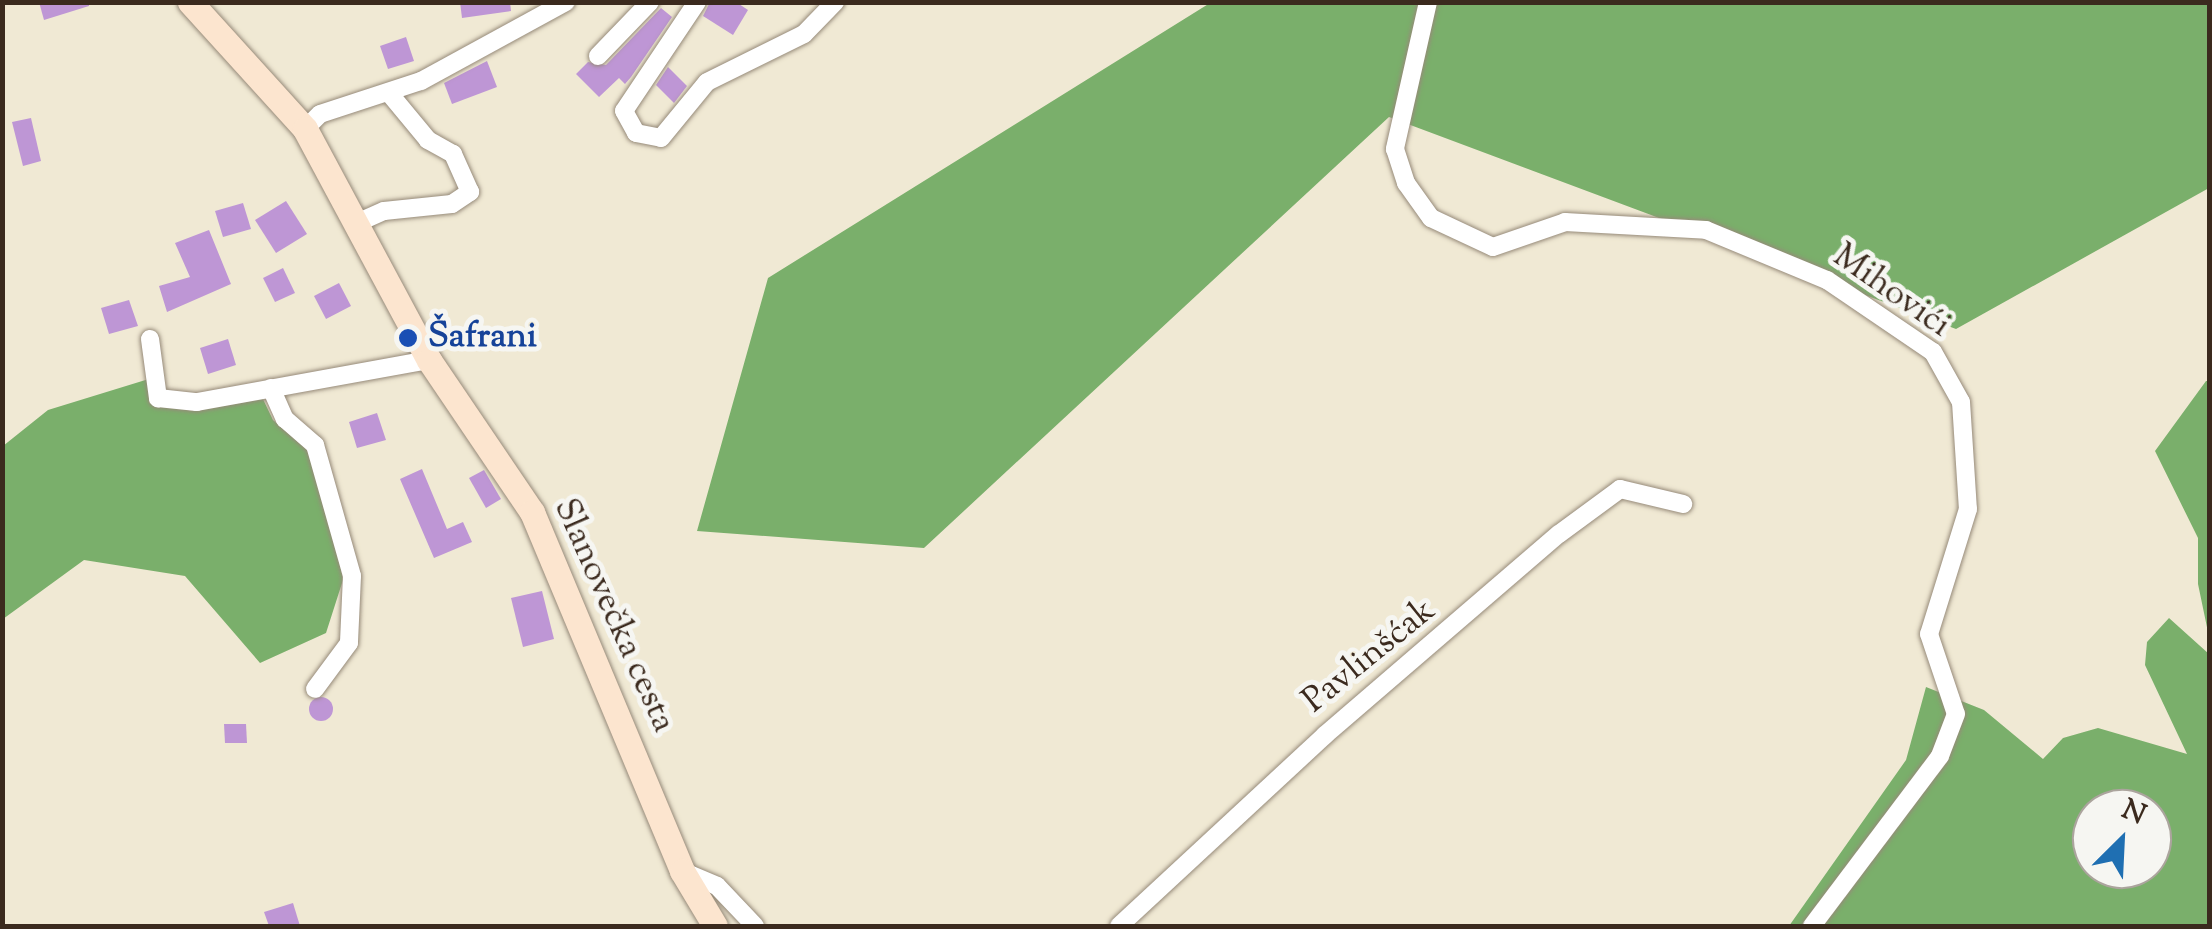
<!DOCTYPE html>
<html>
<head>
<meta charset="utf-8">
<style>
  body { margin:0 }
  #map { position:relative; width:2212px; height:929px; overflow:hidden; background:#f0e9d4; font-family:"Sorts Mill Goudy",serif }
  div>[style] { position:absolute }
  .forest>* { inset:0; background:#7aaf6b }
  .building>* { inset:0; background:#be96d5 }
  .round { border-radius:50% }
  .roads { filter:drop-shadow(0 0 2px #968a79) drop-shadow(0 0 2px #968a79) }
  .street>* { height:18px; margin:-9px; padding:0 9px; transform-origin:9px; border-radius:9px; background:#fff }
  .secondary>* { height:25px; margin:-12.5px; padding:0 12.5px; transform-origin:12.5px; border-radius:12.5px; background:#fce5cf }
  .dots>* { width:28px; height:28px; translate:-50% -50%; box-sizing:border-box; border:5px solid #f6f6f2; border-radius:50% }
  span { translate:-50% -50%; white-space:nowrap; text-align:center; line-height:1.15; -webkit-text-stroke:10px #f6f6f2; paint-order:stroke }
  .street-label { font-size:35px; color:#3b2a1e }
  .transit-label { font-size:35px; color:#164399; font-weight:700 }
  .left { translate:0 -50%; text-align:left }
  .frame { position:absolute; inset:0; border:5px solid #3b2a1e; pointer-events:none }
  .north { position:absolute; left:2072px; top:789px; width:100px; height:100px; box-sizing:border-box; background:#f6f6f2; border:2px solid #aba49d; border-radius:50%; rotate:24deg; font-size:28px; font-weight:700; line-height:40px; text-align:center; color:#3b2a1e }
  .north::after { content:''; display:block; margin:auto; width:35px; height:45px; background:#1f6fb2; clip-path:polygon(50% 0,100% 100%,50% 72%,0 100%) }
</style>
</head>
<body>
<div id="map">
  <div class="forest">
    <i style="clip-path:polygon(1210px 3px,2209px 3px,2209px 188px,1956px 329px,1389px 117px,924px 548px,697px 531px,768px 278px)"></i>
    <i style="clip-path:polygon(152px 378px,149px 403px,194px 411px,262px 397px,273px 420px,307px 450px,330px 511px,343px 580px,326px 633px,260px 663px,185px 576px,84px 560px,3px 619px,3px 446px,48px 410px)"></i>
    <i style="clip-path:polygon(2206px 381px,2210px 381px,2209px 637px,2198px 584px,2198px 538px,2155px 451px)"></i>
    <i style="clip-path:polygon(evenodd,2169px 618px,2209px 654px,2209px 926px,1789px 926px,1906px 760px,1926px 687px,1984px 710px,2043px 759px,2063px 738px,2098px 728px,2187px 754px,2145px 665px,2147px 642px,2169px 618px,2092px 809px,2152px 809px,2152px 869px,2092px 869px,2092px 809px)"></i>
  </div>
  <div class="building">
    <i style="clip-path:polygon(39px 2px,89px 2px,89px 6px,44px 20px)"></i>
    <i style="clip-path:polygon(460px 2px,510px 2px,511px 11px,462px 18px)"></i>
    <i style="clip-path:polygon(710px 2px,736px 2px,748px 10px,733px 35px,703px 16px)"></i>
    <i style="clip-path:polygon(661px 8px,672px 17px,631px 77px,625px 84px,619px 78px,599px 97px,576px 74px,588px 62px,606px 65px)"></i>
    <i style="clip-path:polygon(406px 37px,414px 61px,388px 69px,380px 46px)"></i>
    <i style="clip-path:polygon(487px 61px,497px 87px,452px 104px,444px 83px)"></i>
    <i style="clip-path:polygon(668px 67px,687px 86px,674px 103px,656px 85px)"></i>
    <i style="clip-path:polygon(31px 118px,41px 161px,23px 166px,12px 122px)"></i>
    <i style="clip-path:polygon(286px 201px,307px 234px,276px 253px,255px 220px)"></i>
    <i style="clip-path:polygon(243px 203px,251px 229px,223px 237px,215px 211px)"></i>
    <i style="clip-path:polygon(209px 230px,231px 284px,167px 312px,159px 286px,190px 277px,175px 243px)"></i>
    <i style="clip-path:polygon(283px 268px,295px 293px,275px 302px,263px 278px)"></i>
    <i style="clip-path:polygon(339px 283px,351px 306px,326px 319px,314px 296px)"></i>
    <i style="clip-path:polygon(129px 300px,138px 326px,109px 334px,101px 308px)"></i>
    <i style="clip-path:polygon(228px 339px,236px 365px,208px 374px,200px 348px)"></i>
    <i style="clip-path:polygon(377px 413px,386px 440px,357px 448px,349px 422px)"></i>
    <i style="clip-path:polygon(422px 469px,447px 529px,463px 522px,472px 542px,434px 558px,400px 479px)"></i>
    <i style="clip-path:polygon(484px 470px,501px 499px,486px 508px,469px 478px)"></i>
    <i style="clip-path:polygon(542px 591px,554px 639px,523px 647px,511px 598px)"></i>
    <i class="round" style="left:309px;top:697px;width:24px;height:24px"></i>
    <i style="clip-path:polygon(224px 724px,246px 724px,247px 743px,225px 743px)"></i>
    <i style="clip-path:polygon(293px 903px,300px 926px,269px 926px,264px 912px)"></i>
  </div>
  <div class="roads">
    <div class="street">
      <i style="left:697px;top:2px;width:131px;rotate:123.8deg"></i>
      <i style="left:624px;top:111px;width:25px;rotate:61deg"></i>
      <i style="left:636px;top:133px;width:25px;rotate:11deg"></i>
      <i style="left:661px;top:138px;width:72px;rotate:-50.6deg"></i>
      <i style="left:707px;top:82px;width:108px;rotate:-26.3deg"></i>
      <i style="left:804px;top:34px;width:45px;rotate:-45.9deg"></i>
      <i style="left:1428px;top:2px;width:151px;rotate:102.7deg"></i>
      <i style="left:1395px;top:149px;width:36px;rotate:72deg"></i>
      <i style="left:1406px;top:183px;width:43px;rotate:54.5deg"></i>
      <i style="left:1431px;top:218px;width:68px;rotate:25.1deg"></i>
      <i style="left:1493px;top:247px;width:76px;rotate:-19.1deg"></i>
      <i style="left:1565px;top:222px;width:141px;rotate:3.2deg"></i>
      <i style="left:1706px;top:230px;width:131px;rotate:22.5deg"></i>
      <i style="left:1827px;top:280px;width:128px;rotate:34.2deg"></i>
      <i style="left:1933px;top:352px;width:57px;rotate:60.8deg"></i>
      <i style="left:1961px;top:402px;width:107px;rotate:86.3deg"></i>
      <i style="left:1968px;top:509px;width:131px;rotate:107.3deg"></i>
      <i style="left:1929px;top:634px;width:84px;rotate:71.4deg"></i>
      <i style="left:1956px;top:714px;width:45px;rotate:110.9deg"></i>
      <i style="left:1940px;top:756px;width:213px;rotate:127deg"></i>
      <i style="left:598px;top:56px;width:75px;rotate:-46.1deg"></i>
      <i style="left:305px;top:129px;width:21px;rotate:-45deg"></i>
      <i style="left:320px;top:114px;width:106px;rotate:-18.1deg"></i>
      <i style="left:421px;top:81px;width:165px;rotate:-28.6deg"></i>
      <i style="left:359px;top:222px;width:27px;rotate:-24deg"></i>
      <i style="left:384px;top:211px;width:68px;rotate:-5.9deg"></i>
      <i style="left:452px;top:204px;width:22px;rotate:-34deg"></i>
      <i style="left:470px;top:192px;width:42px;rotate:-114.1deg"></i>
      <i style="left:453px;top:154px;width:29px;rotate:-151deg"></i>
      <i style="left:428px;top:140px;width:61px;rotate:-129.7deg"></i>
      <i style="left:150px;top:339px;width:60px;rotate:82.3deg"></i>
      <i style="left:158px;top:398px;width:39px;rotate:6deg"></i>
      <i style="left:197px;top:402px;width:236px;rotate:-10.3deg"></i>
      <i style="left:271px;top:388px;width:34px;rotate:66deg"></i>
      <i style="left:285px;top:419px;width:40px;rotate:41deg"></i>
      <i style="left:315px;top:445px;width:136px;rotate:74.2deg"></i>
      <i style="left:352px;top:576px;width:67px;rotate:92.6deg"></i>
      <i style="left:349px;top:643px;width:57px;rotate:126.5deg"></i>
      <i style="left:682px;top:871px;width:38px;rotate:23deg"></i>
      <i style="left:717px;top:886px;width:55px;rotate:46.5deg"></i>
      <i style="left:1119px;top:926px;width:281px;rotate:-42.8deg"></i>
      <i style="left:1325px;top:735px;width:308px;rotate:-40.7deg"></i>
      <i style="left:1559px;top:534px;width:76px;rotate:-36.4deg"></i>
      <i style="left:1620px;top:489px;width:65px;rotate:13.4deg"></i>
    </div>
    <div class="secondary">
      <i style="left:190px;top:2px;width:171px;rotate:47.8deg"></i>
      <i style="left:305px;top:129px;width:262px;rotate:61.8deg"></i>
      <i style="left:429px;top:360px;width:184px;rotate:55.9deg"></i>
      <i style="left:532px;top:512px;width:389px;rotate:67.3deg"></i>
      <i style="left:682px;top:871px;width:64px;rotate:59deg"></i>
    </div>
  </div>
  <div class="dots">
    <i style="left:408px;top:338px;background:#1a4fb4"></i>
  </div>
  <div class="street-label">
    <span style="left:1891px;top:292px;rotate:35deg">Mihovići</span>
    <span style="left:613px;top:616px;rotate:66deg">Slanovečka cesta</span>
    <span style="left:1370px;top:657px;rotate:-39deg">Pavlinšćak</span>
  </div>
  <div class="transit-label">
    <span class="left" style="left:428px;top:338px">Šafrani</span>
  </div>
  <div class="frame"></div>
  <div class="north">N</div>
</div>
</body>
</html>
